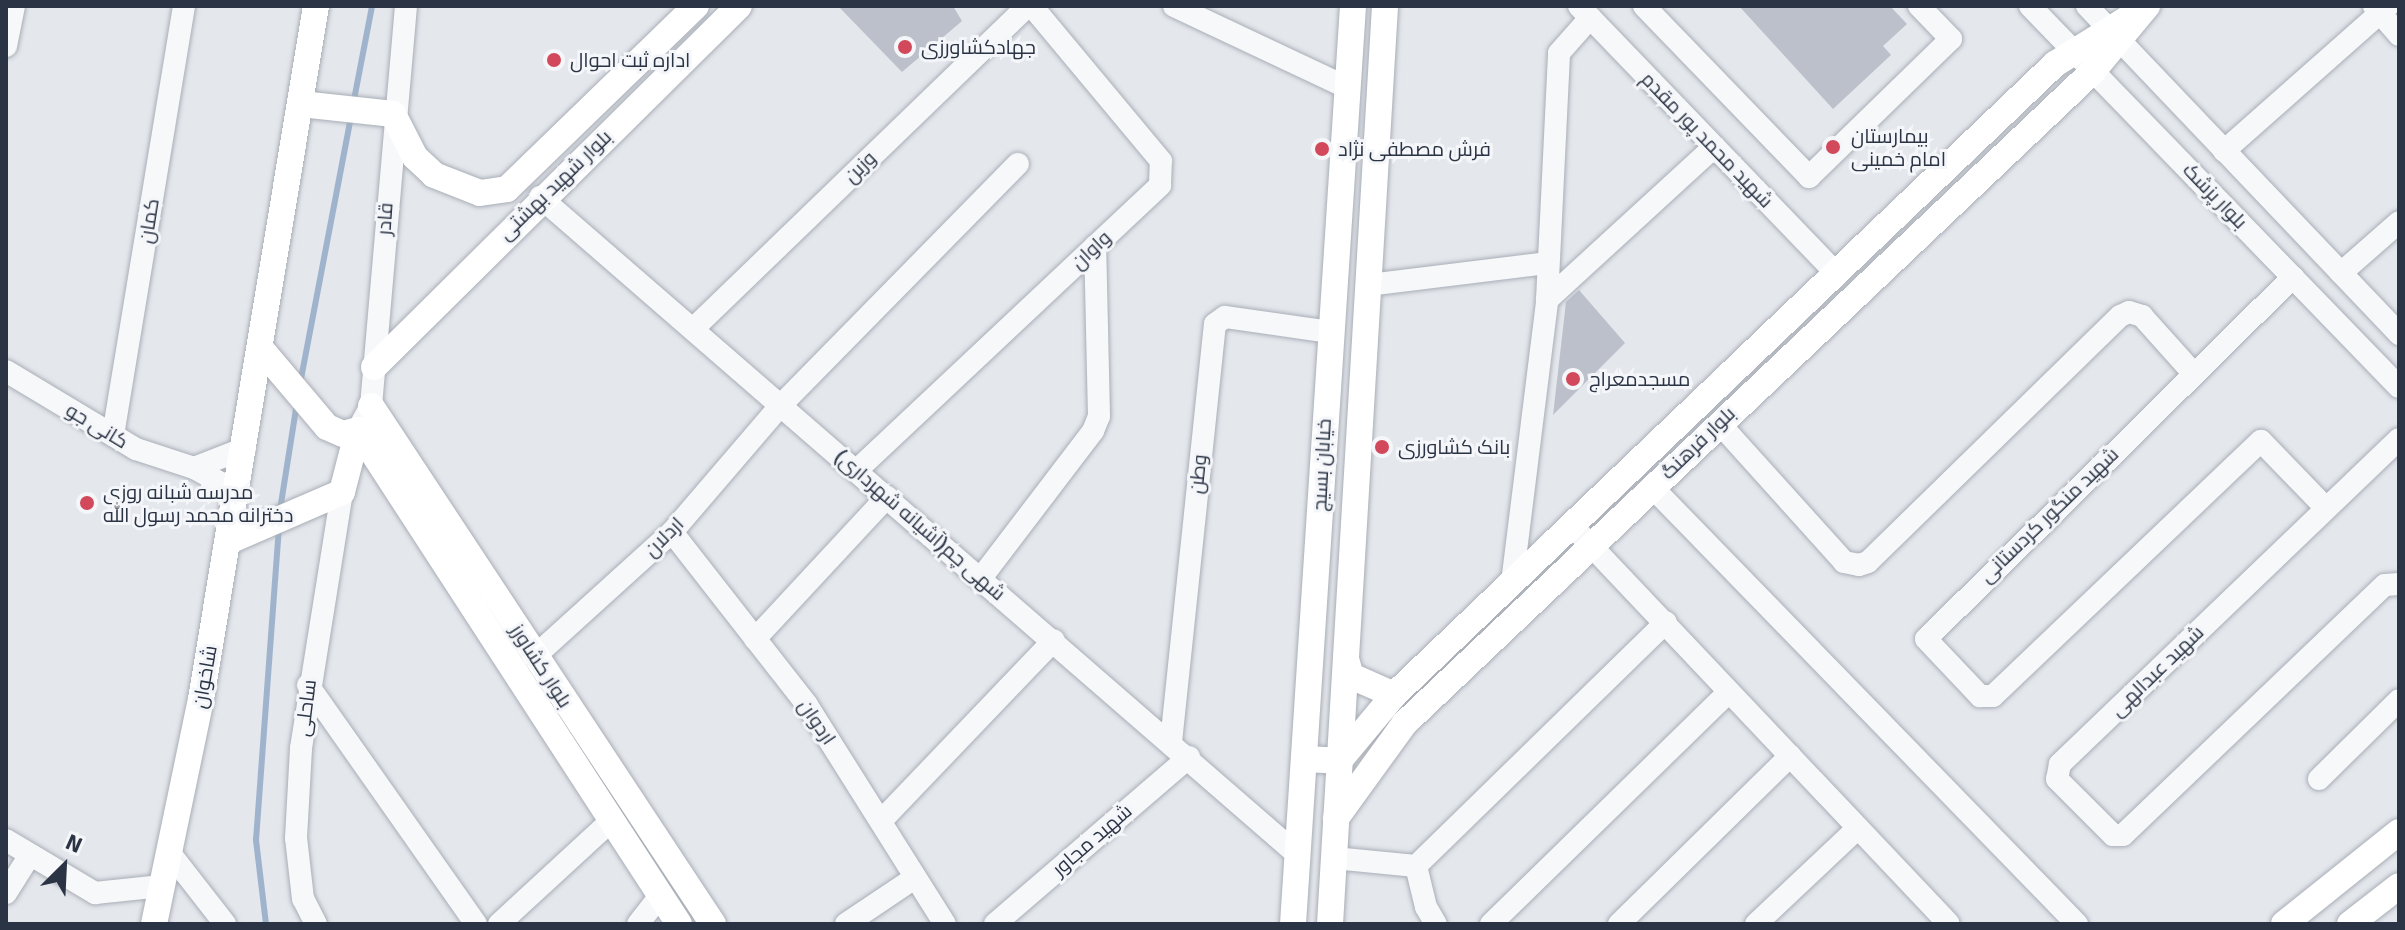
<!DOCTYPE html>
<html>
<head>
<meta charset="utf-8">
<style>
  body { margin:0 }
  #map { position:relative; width:2405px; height:930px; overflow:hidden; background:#e4e7ec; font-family:Signika,Cairo,sans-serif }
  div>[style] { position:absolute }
  .stream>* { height:6px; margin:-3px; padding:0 3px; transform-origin:3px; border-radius:3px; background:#9fb4cc }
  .building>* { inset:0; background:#bbc0ca }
  .roads { filter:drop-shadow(0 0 2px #a9aeb7) drop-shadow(0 0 2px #a9aeb7) }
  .minor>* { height:22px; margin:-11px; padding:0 11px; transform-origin:11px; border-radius:11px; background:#f7f8fa }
  .major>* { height:26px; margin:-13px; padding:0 13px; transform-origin:13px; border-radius:13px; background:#fff }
  .dots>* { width:22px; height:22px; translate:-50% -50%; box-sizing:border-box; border:4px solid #f4f6f9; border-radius:50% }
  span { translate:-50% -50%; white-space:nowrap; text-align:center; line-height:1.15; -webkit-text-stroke:6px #f4f6f9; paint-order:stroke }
  .poi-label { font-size:20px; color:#2b3445 }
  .left { translate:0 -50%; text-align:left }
  .street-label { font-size:20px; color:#2b3445 }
  .frame { position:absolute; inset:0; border:8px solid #2b3445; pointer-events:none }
  .north { position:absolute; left:24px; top:826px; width:80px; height:80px; -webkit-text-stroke:6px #f4f6f9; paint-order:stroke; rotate:24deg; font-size:22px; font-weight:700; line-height:32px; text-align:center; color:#2b3445 }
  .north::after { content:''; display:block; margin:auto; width:28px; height:36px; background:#2b3445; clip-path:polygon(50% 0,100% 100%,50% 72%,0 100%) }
</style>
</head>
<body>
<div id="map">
  <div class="stream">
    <i style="left:353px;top:105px;width:101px;rotate:-79.1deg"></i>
    <i style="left:300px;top:384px;width:273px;rotate:-79.2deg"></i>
    <i style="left:280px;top:510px;width:108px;rotate:-81deg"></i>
    <i style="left:266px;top:924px;width:85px;rotate:-96.8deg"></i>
    <i style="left:256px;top:840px;width:312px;rotate:-85.8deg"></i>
  </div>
  <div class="building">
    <i style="clip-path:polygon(838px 6px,953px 6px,962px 21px,902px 72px)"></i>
    <i style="clip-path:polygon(1739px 6px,1890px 6px,1907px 24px,1883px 46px,1891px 55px,1833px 109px)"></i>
    <i style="clip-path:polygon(1579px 290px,1625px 343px,1553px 415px,1566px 302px)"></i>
  </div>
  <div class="roads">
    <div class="minor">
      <i style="left:1174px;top:6px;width:192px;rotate:25.2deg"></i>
      <i style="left:1579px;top:6px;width:371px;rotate:46.1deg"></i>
      <i style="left:1644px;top:6px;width:238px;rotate:46deg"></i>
      <i style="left:1809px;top:177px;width:198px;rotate:-44.2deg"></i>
      <i style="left:1951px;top:39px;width:46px;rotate:-134.1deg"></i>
      <i style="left:2030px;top:6px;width:530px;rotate:45.92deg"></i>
      <i style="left:2087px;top:6px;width:453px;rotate:46.4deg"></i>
      <i style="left:2374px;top:6px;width:38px;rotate:49deg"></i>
      <i style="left:6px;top:46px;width:41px;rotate:-78.7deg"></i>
      <i style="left:2224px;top:151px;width:219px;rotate:-41.5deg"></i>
      <i style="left:540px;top:197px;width:1004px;rotate:40.96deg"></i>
      <i style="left:2341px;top:273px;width:77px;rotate:-41.3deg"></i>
      <i style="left:2293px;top:277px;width:515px;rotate:135.39deg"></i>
      <i style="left:1926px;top:639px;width:79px;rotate:46.5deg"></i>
      <i style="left:1980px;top:696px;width:13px"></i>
      <i style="left:1993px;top:696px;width:370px;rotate:-43.6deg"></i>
      <i style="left:2261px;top:441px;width:93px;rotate:45.9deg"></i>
      <i style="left:1368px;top:285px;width:181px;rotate:-7deg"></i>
      <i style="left:1547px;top:300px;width:226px;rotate:-42.5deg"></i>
      <i style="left:693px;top:329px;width:465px;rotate:-44deg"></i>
      <i style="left:6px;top:371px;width:152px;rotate:31deg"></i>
      <i style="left:136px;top:449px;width:61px;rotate:18.1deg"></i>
      <i style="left:194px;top:468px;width:49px;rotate:29.2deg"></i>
      <i style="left:362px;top:422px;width:18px;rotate:-61deg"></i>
      <i style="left:371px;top:406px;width:402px;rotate:-85deg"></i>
      <i style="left:1719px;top:423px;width:187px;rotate:48deg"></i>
      <i style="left:1844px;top:562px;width:15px;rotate:11deg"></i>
      <i style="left:1859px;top:565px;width:9px;rotate:-18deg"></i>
      <i style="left:1868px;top:562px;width:352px;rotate:-44.3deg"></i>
      <i style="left:2120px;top:316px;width:10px;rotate:-24deg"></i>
      <i style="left:2129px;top:312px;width:14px;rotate:17deg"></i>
      <i style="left:2142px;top:316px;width:78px;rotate:48.1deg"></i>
      <i style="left:113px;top:435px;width:435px;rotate:-80.6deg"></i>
      <i style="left:2399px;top:439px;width:470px;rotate:136.2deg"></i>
      <i style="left:2060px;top:764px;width:15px;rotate:101deg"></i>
      <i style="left:2057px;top:779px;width:79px;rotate:45deg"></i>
      <i style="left:2113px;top:835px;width:10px"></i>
      <i style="left:2123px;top:835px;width:362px;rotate:-43.7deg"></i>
      <i style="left:2385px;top:585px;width:14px;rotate:-4deg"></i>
      <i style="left:194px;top:468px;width:55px;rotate:-21.4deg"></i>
      <i style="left:857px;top:470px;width:416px;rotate:-43.2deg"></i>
      <i style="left:1160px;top:185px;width:24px;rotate:-88deg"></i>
      <i style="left:1161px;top:161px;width:202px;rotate:-129.8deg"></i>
      <i style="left:1652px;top:487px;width:610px;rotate:45.8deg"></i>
      <i style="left:672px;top:532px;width:219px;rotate:52deg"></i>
      <i style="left:807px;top:705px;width:259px;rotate:57.8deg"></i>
      <i style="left:1581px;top:535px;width:535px;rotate:46.59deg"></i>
      <i style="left:981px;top:578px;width:185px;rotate:-52.7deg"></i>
      <i style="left:1093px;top:431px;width:16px;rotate:-68deg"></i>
      <i style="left:1099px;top:416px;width:170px;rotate:-91.3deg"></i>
      <i style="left:1512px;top:583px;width:285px;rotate:-82.9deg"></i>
      <i style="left:1547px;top:300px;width:247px;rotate:-87.2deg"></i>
      <i style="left:1559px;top:53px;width:47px;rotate:-48.5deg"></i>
      <i style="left:755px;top:639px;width:194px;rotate:-47.1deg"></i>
      <i style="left:534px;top:657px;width:186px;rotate:-42.2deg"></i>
      <i style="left:672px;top:532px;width:167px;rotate:-49.4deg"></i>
      <i style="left:781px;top:405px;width:338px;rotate:-45.5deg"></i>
      <i style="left:308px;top:685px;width:292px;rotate:54.9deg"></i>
      <i style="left:1171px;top:742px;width:420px;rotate:-84deg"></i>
      <i style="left:1215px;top:324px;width:12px;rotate:-35deg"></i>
      <i style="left:1225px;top:317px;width:106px;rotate:8.1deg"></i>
      <i style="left:2319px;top:779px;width:112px;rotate:-44.6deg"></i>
      <i style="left:881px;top:821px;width:250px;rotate:-46.3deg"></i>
      <i style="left:6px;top:840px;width:104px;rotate:30.8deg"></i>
      <i style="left:95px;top:893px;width:67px;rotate:-6deg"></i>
      <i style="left:169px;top:852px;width:91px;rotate:52.1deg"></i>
      <i style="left:1334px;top:858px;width:82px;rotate:5.6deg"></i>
      <i style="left:1416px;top:866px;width:42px;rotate:76.3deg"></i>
      <i style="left:1426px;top:907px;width:20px;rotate:60deg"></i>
      <i style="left:1416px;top:866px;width:349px;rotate:-44.3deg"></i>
      <i style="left:6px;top:893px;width:45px;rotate:-57.7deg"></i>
      <i style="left:316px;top:924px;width:28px;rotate:-117deg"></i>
      <i style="left:303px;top:899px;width:61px;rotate:-96.5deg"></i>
      <i style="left:296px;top:838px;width:90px;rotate:-86.8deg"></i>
      <i style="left:301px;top:748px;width:259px;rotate:-80.9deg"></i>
      <i style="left:499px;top:924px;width:152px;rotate:-42.6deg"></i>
      <i style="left:638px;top:924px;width:36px;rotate:-52deg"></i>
      <i style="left:846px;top:924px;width:81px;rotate:-33.9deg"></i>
      <i style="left:995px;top:924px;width:256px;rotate:-40.7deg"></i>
      <i style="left:1491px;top:924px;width:332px;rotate:-44.3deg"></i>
      <i style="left:1619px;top:924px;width:240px;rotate:-44.5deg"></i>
      <i style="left:1756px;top:924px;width:140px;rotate:-43.3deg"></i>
    </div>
    <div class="major">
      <i style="left:301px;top:104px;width:93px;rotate:6.2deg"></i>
      <i style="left:393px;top:114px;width:48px;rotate:62.9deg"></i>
      <i style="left:415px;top:157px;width:26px;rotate:43deg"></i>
      <i style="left:434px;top:175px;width:49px;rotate:21.4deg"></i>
      <i style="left:480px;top:193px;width:27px;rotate:-8deg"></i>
      <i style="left:507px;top:189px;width:263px;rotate:-44.1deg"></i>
      <i style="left:261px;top:349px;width:102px;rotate:49.8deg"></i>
      <i style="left:327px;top:427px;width:17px;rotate:24deg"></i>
      <i style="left:343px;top:434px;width:16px;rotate:-15deg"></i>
      <i style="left:374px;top:367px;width:513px;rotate:-44.68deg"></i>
      <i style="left:371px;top:406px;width:621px;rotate:56.57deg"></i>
      <i style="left:358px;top:430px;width:589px;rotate:56.98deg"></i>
      <i style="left:229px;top:541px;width:123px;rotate:-23.4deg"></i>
      <i style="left:342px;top:492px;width:64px;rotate:-75.5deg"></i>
      <i style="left:1346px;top:659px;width:18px;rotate:74deg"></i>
      <i style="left:1351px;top:676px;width:47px;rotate:23.8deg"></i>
      <i style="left:1305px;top:759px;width:34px;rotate:3deg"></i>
      <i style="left:1339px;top:761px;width:86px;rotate:-50.2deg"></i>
      <i style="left:1394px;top:695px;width:914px;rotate:-43.67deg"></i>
      <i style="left:2055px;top:64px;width:85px;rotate:-32deg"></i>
      <i style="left:1336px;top:818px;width:116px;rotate:-54.1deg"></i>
      <i style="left:1404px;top:724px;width:949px;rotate:-43.46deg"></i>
      <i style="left:2093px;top:71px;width:85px;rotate:-50.3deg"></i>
      <i style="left:154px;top:924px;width:230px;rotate:-78.2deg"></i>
      <i style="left:201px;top:699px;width:702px;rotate:-80.58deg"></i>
      <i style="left:1293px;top:924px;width:920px;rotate:-86.26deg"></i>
      <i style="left:1330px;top:924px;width:920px;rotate:-86.57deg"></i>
      <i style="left:2284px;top:924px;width:147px;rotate:-38.7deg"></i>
      <i style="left:2350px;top:924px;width:62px;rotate:-37.8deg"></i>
    </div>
  </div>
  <div class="dots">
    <i style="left:905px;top:47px;background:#d1495b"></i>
    <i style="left:554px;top:60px;background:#d1495b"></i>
    <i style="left:1833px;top:147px;background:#d1495b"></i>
    <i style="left:1322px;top:149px;background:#d1495b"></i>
    <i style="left:1573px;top:379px;background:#d1495b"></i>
    <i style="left:1382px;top:447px;background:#d1495b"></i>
    <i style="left:87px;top:503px;background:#d1495b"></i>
  </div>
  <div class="poi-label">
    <span class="left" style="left:921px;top:47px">جهادکشاورزی</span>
    <span class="left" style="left:570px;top:60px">اداره ثبت احوال</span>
    <span class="left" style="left:1851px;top:148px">بیمارستان<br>امام خمینی</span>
    <span class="left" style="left:1338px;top:149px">فرش مصطفی نژاد</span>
    <span class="left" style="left:1589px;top:379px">مسجدمعراج</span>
    <span class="left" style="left:1398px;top:447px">بانک کشاورزی</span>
    <span class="left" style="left:103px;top:504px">مدرسه شبانه روزی<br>دخترانه محمد رسول الله</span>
  </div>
  <div class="street-label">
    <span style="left:1707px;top:140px;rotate:46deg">شهید محمد پور مقدم</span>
    <span style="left:860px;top:167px;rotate:-44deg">وزین</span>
    <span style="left:555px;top:185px;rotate:-44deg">بلوار شهید بهشتی</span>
    <span style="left:2215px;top:196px;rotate:46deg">بلوار پزشک</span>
    <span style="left:385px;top:219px;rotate:-86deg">قادر</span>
    <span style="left:149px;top:221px;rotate:-81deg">کمان</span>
    <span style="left:1091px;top:250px;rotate:-43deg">واوان</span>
    <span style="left:97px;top:426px;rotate:31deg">کانی جو</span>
    <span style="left:1698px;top:443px;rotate:-44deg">بلوار فرهنگ</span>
    <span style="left:1322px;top:465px;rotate:-87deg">خیابان بسیج</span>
    <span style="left:1198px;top:474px;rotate:-84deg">وطن</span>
    <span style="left:2049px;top:515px;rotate:-44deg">شهید منگور کردستانی</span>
    <span style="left:920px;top:525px;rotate:41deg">شهی چم(آشیانه شهرداری)</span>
    <span style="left:664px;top:537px;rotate:-45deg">اردلان</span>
    <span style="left:541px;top:666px;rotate:57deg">بلوار کشاورز</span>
    <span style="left:2157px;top:671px;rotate:-44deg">شهید عبدالهی</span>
    <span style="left:205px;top:677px;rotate:-80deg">شاخوان</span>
    <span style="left:306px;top:708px;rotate:-83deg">ساحلی</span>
    <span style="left:817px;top:722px;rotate:56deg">اردوان</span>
    <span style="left:1092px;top:840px;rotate:-41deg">شهید مجاور</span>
  </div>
  <div class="frame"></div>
  <div class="north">N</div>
</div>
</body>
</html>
